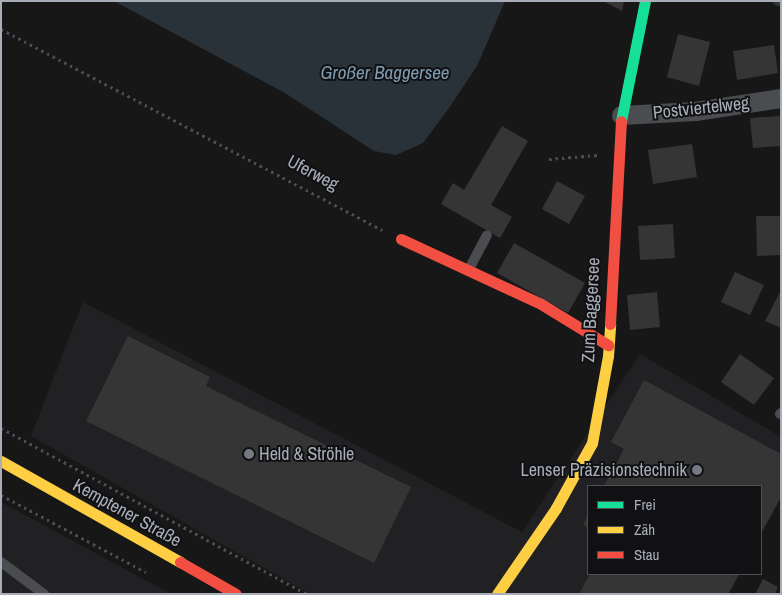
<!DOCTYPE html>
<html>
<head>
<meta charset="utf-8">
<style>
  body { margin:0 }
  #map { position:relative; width:782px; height:595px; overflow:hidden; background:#171717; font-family:"Archivo Narrow",sans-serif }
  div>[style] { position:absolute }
  .built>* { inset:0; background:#212123 }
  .water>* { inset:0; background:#2a3239 }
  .building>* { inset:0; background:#353536 }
  .path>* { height:3px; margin-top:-1.5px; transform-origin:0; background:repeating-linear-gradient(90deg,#4d4e52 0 2.5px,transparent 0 6.5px) }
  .lane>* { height:10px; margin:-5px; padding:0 5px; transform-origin:5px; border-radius:5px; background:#4b4c50 }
  .street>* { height:19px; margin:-9.5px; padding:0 9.5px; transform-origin:9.5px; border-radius:9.5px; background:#4b4c50 }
  .fast>* { height:11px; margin:-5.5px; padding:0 5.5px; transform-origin:5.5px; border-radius:5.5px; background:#16e098 }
  .slow>* { height:11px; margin:-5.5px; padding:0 5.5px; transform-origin:5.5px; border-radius:5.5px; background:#ffcf43 }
  .jam>* { height:11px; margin:-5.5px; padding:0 5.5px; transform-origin:5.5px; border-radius:5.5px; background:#f24e42 }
  .dots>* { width:14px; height:14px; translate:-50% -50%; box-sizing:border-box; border:2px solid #111113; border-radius:50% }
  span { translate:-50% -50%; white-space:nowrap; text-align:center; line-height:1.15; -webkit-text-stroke:4px #111113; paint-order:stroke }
  .street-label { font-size:18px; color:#a8adb8 }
  .poi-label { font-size:18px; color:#a8adb8 }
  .left { translate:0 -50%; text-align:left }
  .right { translate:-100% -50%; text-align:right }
  .water-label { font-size:19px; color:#7f9bb3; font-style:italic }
  .frame { position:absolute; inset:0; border:2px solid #a8adb8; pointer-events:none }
  .legend { position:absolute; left:587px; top:485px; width:175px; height:90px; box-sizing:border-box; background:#111113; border:1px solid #4d4f55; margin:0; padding:6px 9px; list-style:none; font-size:15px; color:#a8adb8 }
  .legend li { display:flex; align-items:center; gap:10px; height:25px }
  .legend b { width:25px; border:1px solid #4d4f55 }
</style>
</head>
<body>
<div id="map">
  <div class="built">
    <i style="clip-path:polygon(83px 302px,522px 532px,640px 354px,781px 437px,781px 498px,761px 535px,761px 486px,588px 486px,588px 574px,740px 574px,729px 594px,310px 594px,31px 436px)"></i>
    <i style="clip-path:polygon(1px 502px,171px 594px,1px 594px)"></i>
  </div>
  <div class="water">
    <i style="clip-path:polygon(114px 1px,505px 1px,477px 66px,449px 108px,423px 143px,396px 155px,374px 151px,285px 93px)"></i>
  </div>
  <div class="building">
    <i style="clip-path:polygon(603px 1px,624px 1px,622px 11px)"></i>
    <i style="clip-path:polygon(774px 1px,781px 1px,781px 7px,773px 4px)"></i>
    <i style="clip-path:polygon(678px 34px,710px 42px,699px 86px,667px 77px)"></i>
    <i style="clip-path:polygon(774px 45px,778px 73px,737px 80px,733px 51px)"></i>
    <i style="clip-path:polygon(780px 116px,781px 146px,753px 148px,750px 118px)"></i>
    <i style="clip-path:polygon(502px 126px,528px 141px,491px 205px,512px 217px,500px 238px,441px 204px,453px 183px,464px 190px)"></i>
    <i style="clip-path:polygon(692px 144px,697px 177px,653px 184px,648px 150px)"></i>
    <i style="clip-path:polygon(557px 181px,585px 196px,569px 224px,542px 209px)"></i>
    <i style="clip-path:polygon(756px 216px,781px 216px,781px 255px,757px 256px)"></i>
    <i style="clip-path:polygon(673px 224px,675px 258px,640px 260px,638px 226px)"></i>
    <i style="clip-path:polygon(514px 243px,585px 283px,568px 313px,497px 273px)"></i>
    <i style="clip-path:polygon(735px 272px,764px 285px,750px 315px,721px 302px)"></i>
    <i style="clip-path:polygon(781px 290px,781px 328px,765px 321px)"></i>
    <i style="clip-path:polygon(657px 292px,660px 327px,630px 330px,627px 295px)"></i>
    <i style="clip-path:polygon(128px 336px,210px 377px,206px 386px,411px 487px,374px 563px,86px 421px)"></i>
    <i style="clip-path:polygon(740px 354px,774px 378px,754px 405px,721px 382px)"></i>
    <i style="clip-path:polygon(644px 380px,781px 454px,781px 497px,761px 533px,761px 486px,604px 486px,624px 449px,611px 442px)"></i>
    <i style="clip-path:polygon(588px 515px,588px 528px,583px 525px)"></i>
    <i style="clip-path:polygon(590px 574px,739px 574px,728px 594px,579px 594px)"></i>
    <i style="clip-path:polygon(763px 579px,778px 587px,775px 594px,755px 594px)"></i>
  </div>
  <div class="path">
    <i style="left:1px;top:29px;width:431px;rotate:27.8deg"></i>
    <i style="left:549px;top:159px;width:49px;rotate:-4.7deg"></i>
    <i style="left:1px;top:428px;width:348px;rotate:28.5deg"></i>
    <i style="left:1px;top:495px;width:164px;rotate:28deg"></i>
  </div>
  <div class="lane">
    <i style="left:469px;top:269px;width:38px;rotate:-62deg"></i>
    <i style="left:780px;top:414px;width:1px;rotate:-45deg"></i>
    <i style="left:1px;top:562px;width:54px;rotate:36.7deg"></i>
  </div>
  <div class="street">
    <i style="left:621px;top:115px;width:74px;rotate:-3.1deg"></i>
    <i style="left:695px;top:111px;width:87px;rotate:-8.6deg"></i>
  </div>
  <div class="fast">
    <i style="left:621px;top:121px;width:122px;rotate:-78.7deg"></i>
  </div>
  <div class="slow">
    <i style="left:1px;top:461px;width:206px;rotate:29.4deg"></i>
    <i style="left:497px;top:594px;width:104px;rotate:-55.5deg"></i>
    <i style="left:556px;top:508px;width:74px;rotate:-61deg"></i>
    <i style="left:592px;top:443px;width:88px;rotate:-79.6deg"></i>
    <i style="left:608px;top:356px;width:32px;rotate:-86deg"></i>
  </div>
  <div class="jam">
    <i style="left:401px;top:239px;width:154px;rotate:24.9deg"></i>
    <i style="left:541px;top:304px;width:79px;rotate:31.5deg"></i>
    <i style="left:610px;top:324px;width:203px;rotate:-86.9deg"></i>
    <i style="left:180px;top:562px;width:64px;rotate:29.7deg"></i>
  </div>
  <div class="dots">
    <i style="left:249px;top:454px;background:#757880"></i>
    <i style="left:697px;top:470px;background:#757880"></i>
  </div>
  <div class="street-label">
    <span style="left:701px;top:108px;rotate:-6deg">Postviertelweg</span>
    <span style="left:313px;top:173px;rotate:28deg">Uferweg</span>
    <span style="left:591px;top:310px;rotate:-87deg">Zum Baggersee</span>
    <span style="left:127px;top:513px;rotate:29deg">Kemptener Straße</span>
  </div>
  <div class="poi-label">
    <span class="left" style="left:259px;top:454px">Held &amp; Ströhle</span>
    <span class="right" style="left:687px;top:470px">Lenser Präzisionstechnik</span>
  </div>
  <div class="water-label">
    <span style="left:385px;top:73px">Großer Baggersee</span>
  </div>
  <div class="frame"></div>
  <ul class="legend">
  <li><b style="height:6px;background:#16e098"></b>Frei</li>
  <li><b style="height:6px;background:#ffcf43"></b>Zäh</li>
  <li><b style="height:6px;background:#f24e42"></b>Stau</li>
  </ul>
</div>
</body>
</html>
